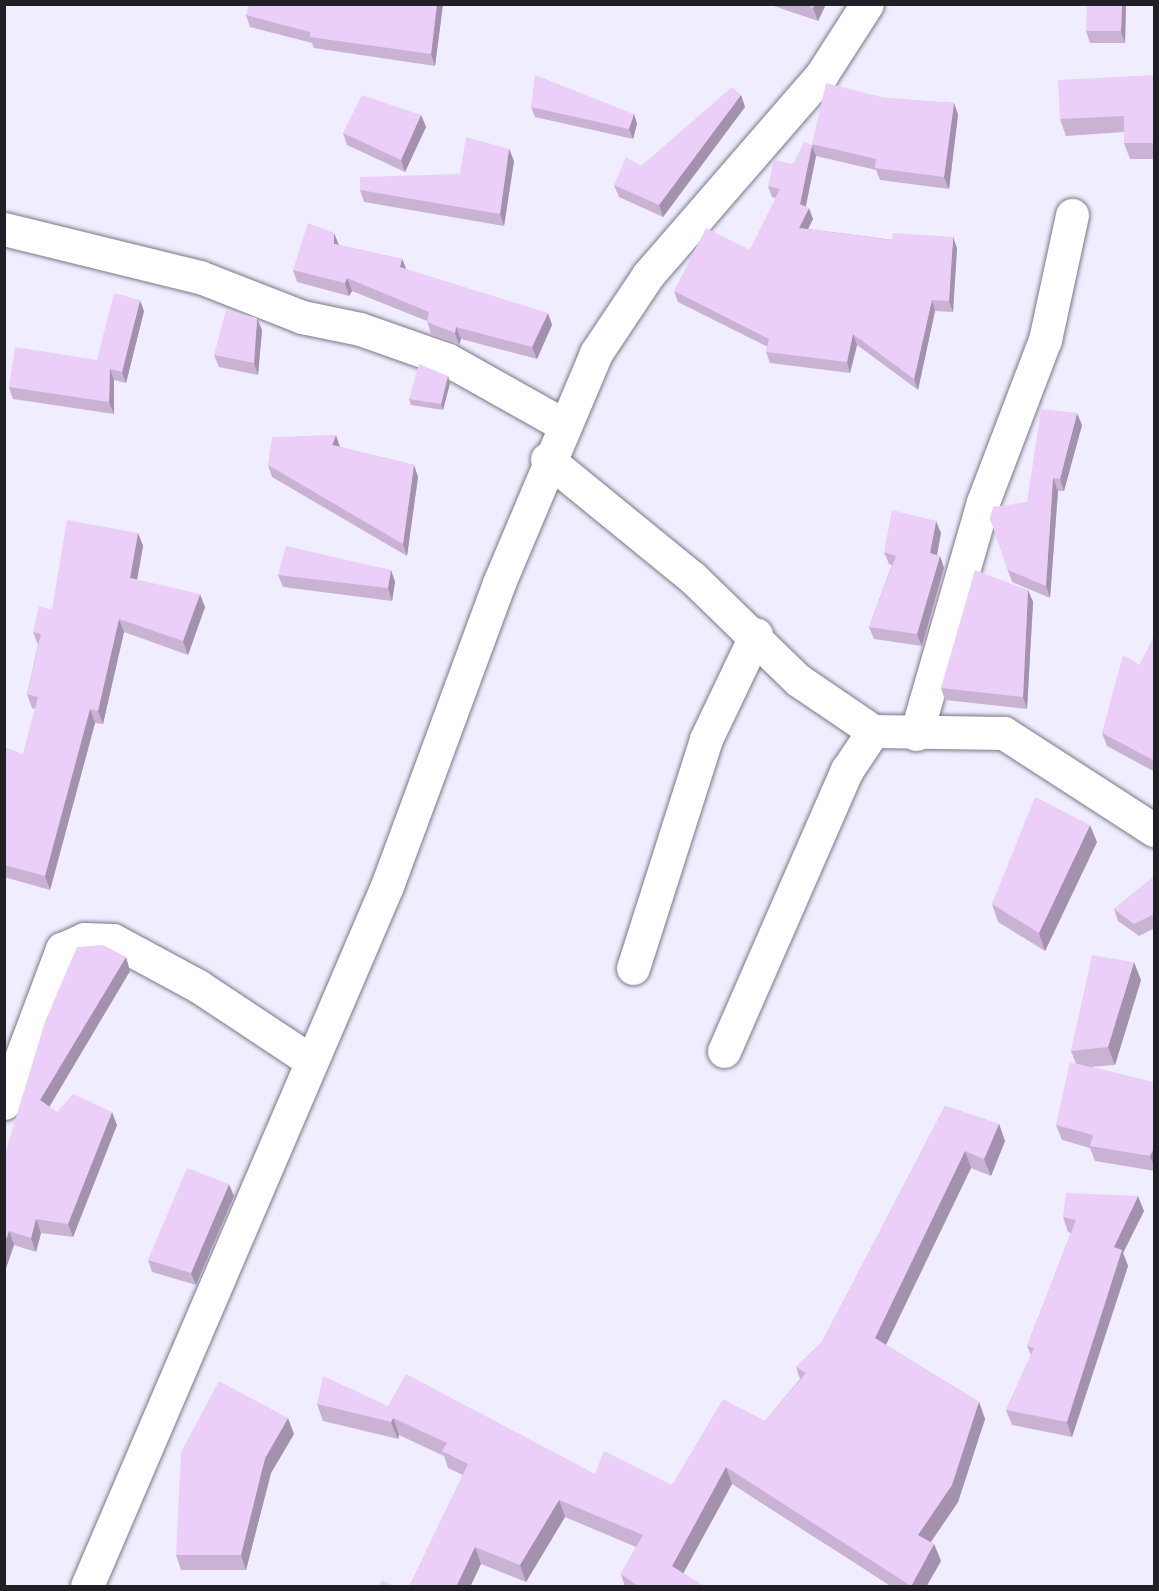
<!DOCTYPE html>
<html>
<head>
<meta charset="utf-8">
<style>
  body { margin:0 }
  #map { position:relative; width:1159px; height:1591px; overflow:hidden; background:#f0eefe; font-family:"Noto Sans",sans-serif }
  div>[style] { position:absolute }
  .roads { filter:drop-shadow(0 0 2px #7a7789) drop-shadow(0 0 2px #7a7789) }
  .minor>* { height:33px; margin:-16.5px; padding:0 16.5px; transform-origin:16.5px; border-radius:16.5px; background:#fff }
  .wall>* { inset:0; background:#cab2d5 }
  .shaded-wall>* { inset:0; background:#a491ae }
  .building>* { inset:0; background:#ebcff8 }
  span { translate:-50% -50%; white-space:nowrap; text-align:center; line-height:1.15; -webkit-text-stroke:4.5px #fff; paint-order:stroke }
  .frame { position:absolute; inset:0; border:6px solid #201f26; pointer-events:none }
</style>
</head>
<body>
<div id="map">
  <div class="roads">
    <div class="minor">
      <i style="left:4px;top:229px;width:202px;rotate:13.8deg"></i>
      <i style="left:200px;top:277px;width:110px;rotate:21.4deg"></i>
      <i style="left:302px;top:317px;width:59px;rotate:11.7deg"></i>
      <i style="left:360px;top:329px;width:93px;rotate:19.4deg"></i>
      <i style="left:448px;top:360px;width:131px;rotate:29.3deg"></i>
      <i style="left:547px;top:459px;width:188px;rotate:39.2deg"></i>
      <i style="left:693px;top:578px;width:146px;rotate:44.2deg"></i>
      <i style="left:798px;top:680px;width:91px;rotate:34.2deg"></i>
      <i style="left:873px;top:731px;width:131px;rotate:0.9deg"></i>
      <i style="left:1004px;top:733px;width:179px;rotate:32.9deg"></i>
      <i style="left:916px;top:734px;width:241px;rotate:-73.9deg"></i>
      <i style="left:983px;top:502px;width:173px;rotate:-69.1deg"></i>
      <i style="left:1045px;top:340px;width:128px;rotate:-77.8deg"></i>
      <i style="left:633px;top:968px;width:240px;rotate:-72.3deg"></i>
      <i style="left:706px;top:739px;width:116px;rotate:-64.5deg"></i>
      <i style="left:724px;top:1051px;width:307px;rotate:-66.4deg"></i>
      <i style="left:847px;top:770px;width:47px;rotate:-56.3deg"></i>
      <i style="left:4px;top:1103px;width:165px;rotate:-69.4deg"></i>
      <i style="left:62px;top:949px;width:24px;rotate:-24deg"></i>
      <i style="left:84px;top:939px;width:29px;rotate:2deg"></i>
      <i style="left:113px;top:940px;width:97px;rotate:28.4deg"></i>
      <i style="left:198px;top:986px;width:134px;rotate:33.5deg"></i>
      <i style="left:87px;top:1586px;width:762px;rotate:-66.8deg"></i>
      <i style="left:387px;top:886px;width:323px;rotate:-69.7deg"></i>
      <i style="left:499px;top:583px;width:250px;rotate:-67.1deg"></i>
      <i style="left:596px;top:353px;width:94px;rotate:-56.3deg"></i>
      <i style="left:648px;top:275px;width:266px;rotate:-49.1deg"></i>
      <i style="left:822px;top:74px;width:83px;rotate:-57.3deg"></i>
    </div>
  </div>
  <div class="wall">
    <i style="clip-path:polygon(443px 4px,435px 66px,314px 48px,312px 43px,250px 27px,246px 15px)"></i>
    <i style="clip-path:polygon(768px 4px,826px 4px,818px 21px)"></i>
    <i style="clip-path:polygon(1126px 4px,1125px 43px,1090px 43px,1086px 31px)"></i>
    <i style="clip-path:polygon(1155px 75px,1155px 159px,1130px 159px,1124px 143px,1124px 132px,1066px 136px,1060px 119px)"></i>
    <i style="clip-path:polygon(741px 95px,745px 107px,663px 217px,619px 197px,614px 185px)"></i>
    <i style="clip-path:polygon(885px 98px,954px 103px,958px 115px,949px 189px,880px 180px,876px 170px,816px 156px,806px 207px,813px 219px,808px 229px,957px 248px,953px 312px,935px 311px,918px 390px,857px 345px,850px 373px,770px 363px,766px 352px,768px 347px,678px 302px,674px 291px,750px 250px,776px 198px,772px 197px,768px 186px,793px 164px,812px 145px)"></i>
    <i style="clip-path:polygon(531px 107px,634px 114px,637px 124px,633px 139px,535px 117px)"></i>
    <i style="clip-path:polygon(421px 115px,426px 127px,405px 172px,347px 145px,343px 133px)"></i>
    <i style="clip-path:polygon(509px 149px,514px 161px,504px 226px,364px 202px,360px 190px,460px 174px)"></i>
    <i style="clip-path:polygon(339px 245px,402px 259px,406px 269px,552px 325px,537px 359px,461px 339px,459px 345px,431px 334px,427px 321px,352px 291px,349px 296px,297px 282px,293px 270px)"></i>
    <i style="clip-path:polygon(144px 311px,126px 383px,114px 380px,114px 414px,13px 399px,9px 387px,97px 360px)"></i>
    <i style="clip-path:polygon(262px 330px,258px 375px,219px 367px,214px 355px)"></i>
    <i style="clip-path:polygon(448px 376px,450px 383px,443px 410px,411px 405px,409px 399px)"></i>
    <i style="clip-path:polygon(1082px 425px,1064px 491px,1058px 491px,1050px 598px,1012px 582px,990px 518px,1027px 502px)"></i>
    <i style="clip-path:polygon(340px 447px,414px 465px,418px 477px,407px 556px,272px 477px,268px 465px)"></i>
    <i style="clip-path:polygon(138px 533px,143px 546px,137px 580px,205px 607px,188px 655px,124px 632px,103px 724px,95px 723px,50px 890px,4px 877px,4px 747px,23px 755px,35px 709px,32px 708px,27px 694px,38px 645px,33px 632px,52px 610px)"></i>
    <i style="clip-path:polygon(941px 533px,937px 555px,940px 556px,944px 568px,922px 646px,874px 639px,869px 627px,892px 565px,889px 564px,884px 552px)"></i>
    <i style="clip-path:polygon(391px 570px,395px 582px,392px 601px,283px 587px,278px 575px)"></i>
    <i style="clip-path:polygon(1028px 590px,1033px 602px,1027px 709px,945px 700px,941px 688px)"></i>
    <i style="clip-path:polygon(1155px 634px,1155px 772px,1107px 746px,1102px 733px,1140px 665px)"></i>
    <i style="clip-path:polygon(1097px 842px,1045px 951px,998px 922px,992px 904px)"></i>
    <i style="clip-path:polygon(1155px 876px,1155px 928px,1139px 936px,1118px 921px,1114px 909px)"></i>
    <i style="clip-path:polygon(126px 957px,130px 971px,49px 1107px,57px 1112px,117px 1125px,73px 1237px,41px 1233px,36px 1252px,14px 1245px,4px 1274px,4px 1157px)"></i>
    <i style="clip-path:polygon(1141px 980px,1115px 1065px,1091px 1067px,1155px 1083px,1155px 1171px,1095px 1161px,1090px 1148px,1062px 1140px,1056px 1125px,1076px 1064px,1071px 1051px)"></i>
    <i style="clip-path:polygon(945px 1106px,999px 1124px,1005px 1141px,991px 1176px,971px 1168px,886px 1345px,979px 1402px,985px 1419px,958px 1502px,931px 1542px,934px 1544px,941px 1561px,926px 1587px,892px 1587px,732px 1484px,683px 1573px,705px 1587px,625px 1587px,621px 1574px,636px 1547px,565px 1517px,526px 1582px,481px 1564px,470px 1587px,409px 1587px,463px 1475px,448px 1468px,444px 1456px,399px 1435px,398px 1439px,323px 1421px,317px 1404px,388px 1406px,595px 1474px,672px 1485px,765px 1421px,800px 1379px,796px 1367px,822px 1342px)"></i>
    <i style="clip-path:polygon(234px 1196px,196px 1285px,152px 1272px,148px 1260px)"></i>
    <i style="clip-path:polygon(1144px 1211px,1123px 1253px,1128px 1266px,1072px 1437px,1012px 1425px,1006px 1410px,1031px 1355px,1027px 1346px,1071px 1233px,1068px 1232px,1063px 1217px)"></i>
    <i style="clip-path:polygon(294px 1434px,271px 1473px,246px 1570px,181px 1570px,176px 1555px)"></i>
  </div>
  <div class="shaded-wall">
    <i style="clip-path:polygon(437px 4px,443px 4px,435px 66px,431px 54px)"></i>
    <i style="clip-path:polygon(815px 4px,826px 4px,818px 21px,813px 8px)"></i>
    <i style="clip-path:polygon(1122px 4px,1126px 4px,1125px 43px,1121px 31px)"></i>
    <i style="clip-path:polygon(741px 95px,745px 107px,663px 217px,659px 205px)"></i>
    <i style="clip-path:polygon(954px 103px,958px 115px,949px 189px,944px 177px)"></i>
    <i style="clip-path:polygon(634px 114px,637px 124px,633px 139px,629px 129px)"></i>
    <i style="clip-path:polygon(421px 115px,426px 127px,405px 172px,401px 160px)"></i>
    <i style="clip-path:polygon(812px 146px,816px 156px,804px 214px,800px 204px)"></i>
    <i style="clip-path:polygon(509px 149px,514px 161px,504px 226px,500px 214px)"></i>
    <i style="clip-path:polygon(809px 208px,813px 219px,803px 239px,799px 228px)"></i>
    <i style="clip-path:polygon(334px 233px,339px 245px,334px 244px)"></i>
    <i style="clip-path:polygon(953px 237px,957px 248px,953px 312px,949px 301px)"></i>
    <i style="clip-path:polygon(402px 259px,407px 271px,400px 267px)"></i>
    <i style="clip-path:polygon(347px 278px,352px 291px,349px 296px,345px 283px)"></i>
    <i style="clip-path:polygon(140px 300px,144px 311px,126px 383px,122px 372px)"></i>
    <i style="clip-path:polygon(932px 300px,935px 311px,918px 390px,914px 379px)"></i>
    <i style="clip-path:polygon(548px 313px,552px 325px,537px 359px,532px 347px)"></i>
    <i style="clip-path:polygon(257px 318px,262px 330px,258px 375px,254px 363px)"></i>
    <i style="clip-path:polygon(456px 327px,461px 339px,459px 345px,455px 333px)"></i>
    <i style="clip-path:polygon(853px 334px,857px 345px,850px 373px,847px 362px)"></i>
    <i style="clip-path:polygon(110px 369px,114px 380px,114px 414px,109px 402px)"></i>
    <i style="clip-path:polygon(448px 376px,450px 383px,443px 410px,441px 404px)"></i>
    <i style="clip-path:polygon(1077px 413px,1082px 425px,1064px 491px,1060px 479px)"></i>
    <i style="clip-path:polygon(336px 435px,340px 447px,332px 445px)"></i>
    <i style="clip-path:polygon(414px 465px,418px 477px,407px 556px,403px 544px)"></i>
    <i style="clip-path:polygon(1053px 478px,1058px 491px,1050px 598px,1046px 586px)"></i>
    <i style="clip-path:polygon(936px 521px,941px 533px,935px 565px,930px 553px)"></i>
    <i style="clip-path:polygon(138px 533px,143px 546px,135px 592px,130px 578px)"></i>
    <i style="clip-path:polygon(940px 556px,944px 568px,922px 646px,917px 634px)"></i>
    <i style="clip-path:polygon(391px 570px,395px 582px,392px 601px,388px 588px)"></i>
    <i style="clip-path:polygon(1028px 590px,1033px 602px,1027px 709px,1023px 697px)"></i>
    <i style="clip-path:polygon(200px 594px,205px 607px,188px 655px,183px 641px)"></i>
    <i style="clip-path:polygon(119px 619px,124px 632px,103px 724px,98px 711px)"></i>
    <i style="clip-path:polygon(90px 709px,95px 723px,50px 890px,45px 876px)"></i>
    <i style="clip-path:polygon(1090px 825px,1097px 842px,1045px 951px,1039px 933px)"></i>
    <i style="clip-path:polygon(126px 957px,130px 971px,45px 1114px,40px 1100px)"></i>
    <i style="clip-path:polygon(1134px 962px,1141px 980px,1115px 1065px,1108px 1047px)"></i>
    <i style="clip-path:polygon(112px 1112px,117px 1125px,73px 1237px,68px 1224px)"></i>
    <i style="clip-path:polygon(999px 1124px,1005px 1141px,991px 1176px,984px 1159px)"></i>
    <i style="clip-path:polygon(1155px 1146px,1155px 1168px,1150px 1156px)"></i>
    <i style="clip-path:polygon(965px 1151px,971px 1168px,881px 1355px,875px 1338px)"></i>
    <i style="clip-path:polygon(229px 1184px,234px 1196px,196px 1285px,191px 1273px)"></i>
    <i style="clip-path:polygon(1138px 1196px,1144px 1211px,1123px 1253px,1128px 1266px,1072px 1437px,1067px 1422px,1114px 1247px)"></i>
    <i style="clip-path:polygon(36px 1219px,41px 1233px,36px 1252px,31px 1238px)"></i>
    <i style="clip-path:polygon(9px 1231px,14px 1245px,4px 1274px,4px 1245px)"></i>
    <i style="clip-path:polygon(979px 1402px,985px 1419px,958px 1502px,924px 1552px,918px 1535px)"></i>
    <i style="clip-path:polygon(288px 1418px,294px 1434px,271px 1473px,246px 1570px,241px 1555px,265px 1458px)"></i>
    <i style="clip-path:polygon(393px 1418px,399px 1435px,398px 1439px,391px 1422px)"></i>
    <i style="clip-path:polygon(726px 1467px,732px 1484px,678px 1583px,672px 1566px)"></i>
    <i style="clip-path:polygon(559px 1500px,565px 1517px,526px 1582px,520px 1565px)"></i>
    <i style="clip-path:polygon(934px 1544px,941px 1561px,926px 1587px,911px 1587px)"></i>
    <i style="clip-path:polygon(475px 1547px,481px 1564px,470px 1587px,456px 1587px)"></i>
  </div>
  <div class="building">
    <i style="clip-path:polygon(249px 4px,437px 4px,431px 54px,310px 37px,310px 32px,246px 15px)"></i>
    <i style="clip-path:polygon(804px 4px,815px 4px,813px 8px)"></i>
    <i style="clip-path:polygon(1087px 4px,1122px 4px,1121px 31px,1086px 31px)"></i>
    <i style="clip-path:polygon(535px 75px,634px 114px,629px 129px,531px 107px)"></i>
    <i style="clip-path:polygon(1155px 75px,1155px 143px,1124px 143px,1124px 116px,1060px 119px,1058px 80px)"></i>
    <i style="clip-path:polygon(826px 83px,885px 98px,954px 103px,944px 177px,875px 168px,876px 159px,812px 144px)"></i>
    <i style="clip-path:polygon(732px 87px,741px 95px,659px 205px,614px 185px,626px 157px,641px 166px)"></i>
    <i style="clip-path:polygon(362px 95px,421px 115px,401px 160px,343px 133px)"></i>
    <i style="clip-path:polygon(466px 137px,509px 149px,500px 214px,360px 190px,360px 177px,460px 174px)"></i>
    <i style="clip-path:polygon(804px 142px,812px 145px,800px 204px,809px 208px,799px 228px,892px 240px,893px 233px,953px 237px,949px 301px,932px 300px,914px 379px,853px 334px,847px 362px,766px 352px,769px 339px,674px 291px,706px 228px,750px 250px,780px 189px,768px 186px,774px 160px,793px 164px)"></i>
    <i style="clip-path:polygon(308px 223px,334px 233px,334px 244px,402px 259px,400px 267px,548px 313px,532px 347px,456px 327px,455px 333px,427px 322px,429px 312px,347px 278px,345px 283px,293px 270px)"></i>
    <i style="clip-path:polygon(114px 293px,140px 300px,122px 372px,110px 369px,109px 402px,9px 387px,15px 347px,97px 360px)"></i>
    <i style="clip-path:polygon(226px 310px,257px 318px,254px 363px,214px 355px)"></i>
    <i style="clip-path:polygon(419px 364px,448px 376px,441px 404px,409px 399px)"></i>
    <i style="clip-path:polygon(1041px 409px,1077px 413px,1060px 479px,1053px 478px,1046px 586px,1008px 570px,990px 518px,993px 507px,1027px 502px)"></i>
    <i style="clip-path:polygon(336px 435px,332px 445px,414px 465px,403px 544px,268px 465px,272px 437px)"></i>
    <i style="clip-path:polygon(892px 510px,936px 521px,930px 553px,940px 556px,917px 634px,869px 627px,896px 556px,884px 552px)"></i>
    <i style="clip-path:polygon(67px 520px,138px 533px,130px 578px,200px 594px,183px 641px,119px 619px,98px 711px,90px 709px,45px 876px,4px 865px,4px 747px,23px 755px,38px 697px,27px 694px,41px 634px,33px 632px,39px 606px,52px 610px)"></i>
    <i style="clip-path:polygon(286px 546px,391px 570px,388px 588px,278px 575px)"></i>
    <i style="clip-path:polygon(975px 570px,1028px 590px,1023px 697px,941px 688px)"></i>
    <i style="clip-path:polygon(1155px 634px,1155px 761px,1102px 733px,1123px 655px,1140px 665px)"></i>
    <i style="clip-path:polygon(1035px 797px,1090px 825px,1039px 933px,992px 904px)"></i>
    <i style="clip-path:polygon(1155px 876px,1155px 915px,1152px 915px,1134px 924px,1114px 909px)"></i>
    <i style="clip-path:polygon(103px 945px,126px 957px,40px 1100px,57px 1112px,73px 1094px,112px 1112px,68px 1224px,36px 1219px,31px 1238px,9px 1231px,4px 1245px,4px 1157px,45px 1022px,77px 947px)"></i>
    <i style="clip-path:polygon(1092px 955px,1134px 962px,1108px 1047px,1071px 1051px)"></i>
    <i style="clip-path:polygon(1070px 1062px,1155px 1083px,1155px 1146px,1150px 1156px,1090px 1146px,1093px 1135px,1056px 1125px)"></i>
    <i style="clip-path:polygon(945px 1106px,999px 1124px,984px 1159px,965px 1151px,875px 1338px,979px 1402px,952px 1485px,918px 1535px,934px 1544px,911px 1586px,726px 1467px,672px 1566px,705px 1587px,639px 1587px,621px 1574px,643px 1535px,559px 1500px,520px 1565px,475px 1547px,456px 1587px,409px 1587px,468px 1464px,442px 1451px,447px 1443px,393px 1418px,391px 1422px,317px 1404px,323px 1376px,388px 1406px,406px 1374px,595px 1474px,604px 1451px,672px 1485px,723px 1399px,765px 1421px,806px 1373px,796px 1367px,822px 1342px)"></i>
    <i style="clip-path:polygon(187px 1168px,229px 1184px,191px 1273px,148px 1260px)"></i>
    <i style="clip-path:polygon(1066px 1193px,1138px 1196px,1114px 1247px,1122px 1250px,1067px 1422px,1006px 1410px,1034px 1348px,1027px 1346px,1076px 1220px,1063px 1217px)"></i>
    <i style="clip-path:polygon(219px 1381px,288px 1418px,265px 1458px,241px 1555px,176px 1555px,181px 1452px)"></i>
    <i style="clip-path:polygon(382px 1580px,396px 1587px,378px 1587px)"></i>
  </div>
  <div class="frame"></div>
</div>
</body>
</html>
